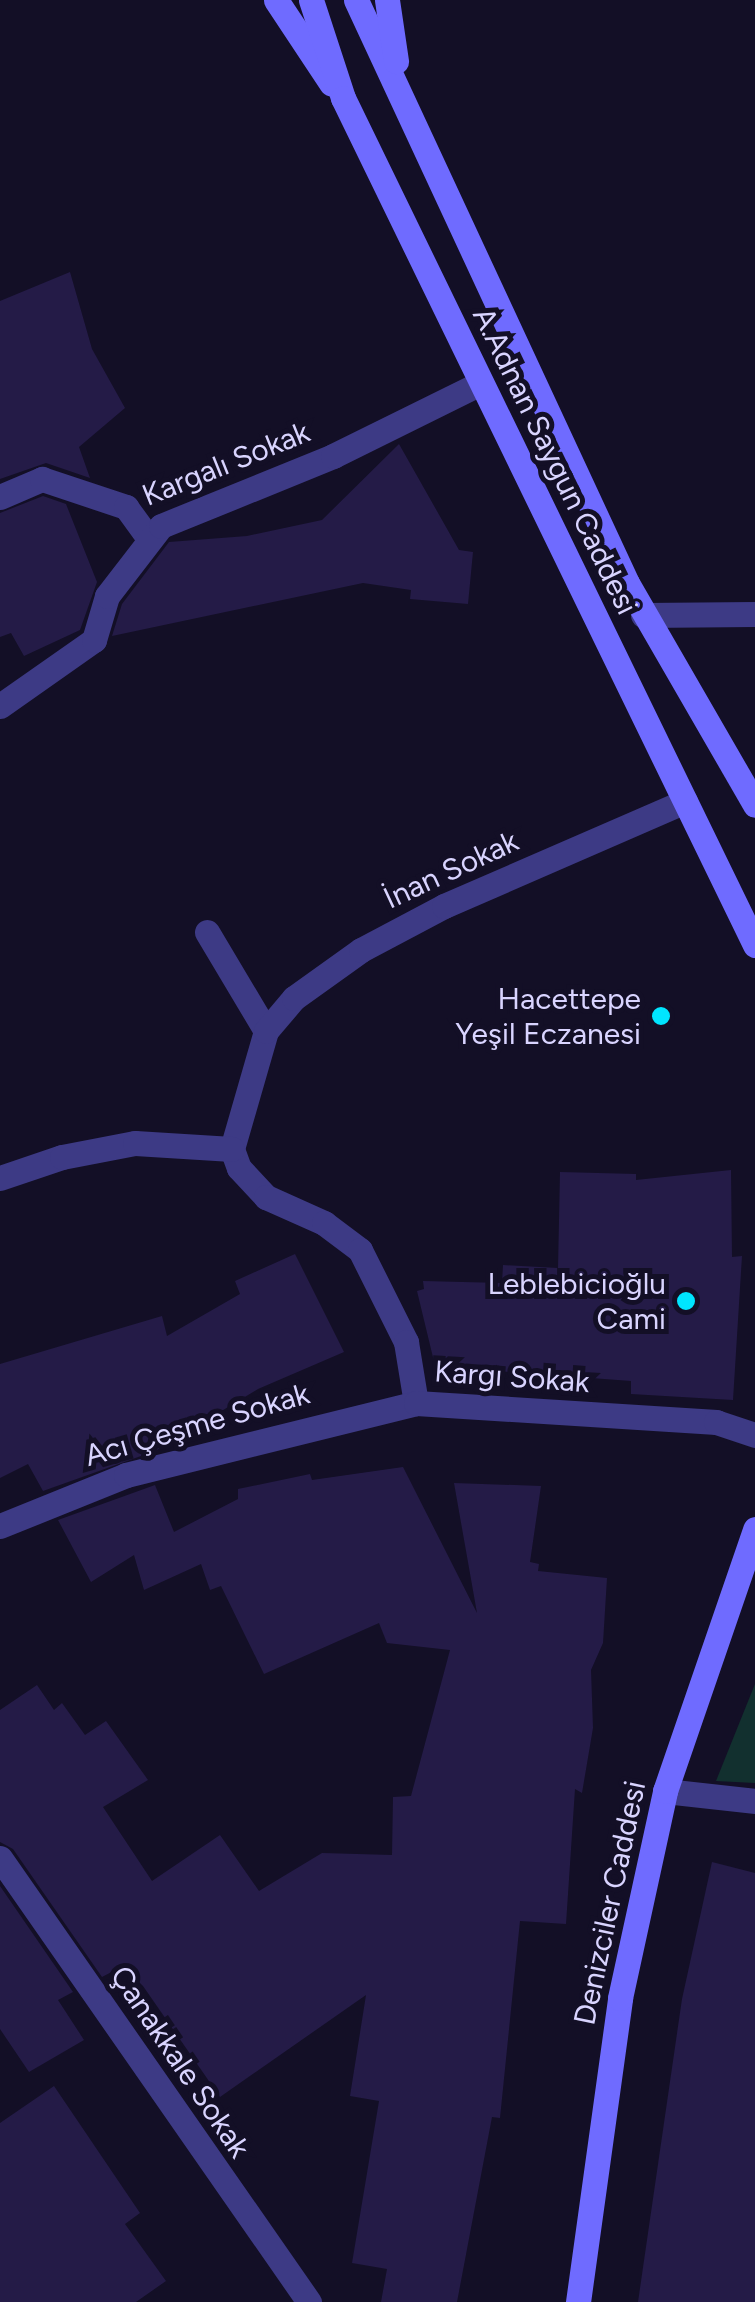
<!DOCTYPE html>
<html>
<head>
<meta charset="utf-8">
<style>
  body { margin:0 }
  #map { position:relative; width:755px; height:2302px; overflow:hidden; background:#130f26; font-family:Figtree,sans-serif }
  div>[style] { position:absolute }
  .green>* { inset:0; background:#12302f }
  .building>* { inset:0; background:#241b47 }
  .lane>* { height:25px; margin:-12.5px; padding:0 12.5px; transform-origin:12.5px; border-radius:12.5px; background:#3d3a85 }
  .street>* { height:25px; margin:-12.5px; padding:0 12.5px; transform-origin:12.5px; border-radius:12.5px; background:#3d3a85 }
  .secondary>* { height:25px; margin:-12.5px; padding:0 12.5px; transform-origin:12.5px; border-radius:12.5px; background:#6f6bff }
  .dots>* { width:28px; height:28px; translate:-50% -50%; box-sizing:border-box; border:5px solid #130f26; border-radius:50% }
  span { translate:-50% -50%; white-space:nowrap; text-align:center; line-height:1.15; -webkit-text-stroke:10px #130f26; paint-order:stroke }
  .street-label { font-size:30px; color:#d9d4ff }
  .poi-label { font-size:30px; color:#d9d4ff }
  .right { translate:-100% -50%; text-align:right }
</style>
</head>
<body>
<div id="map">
  <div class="green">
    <i style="clip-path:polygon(755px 1684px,755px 1783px,716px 1781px)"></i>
  </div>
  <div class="building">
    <i style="clip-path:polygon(70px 272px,92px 349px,125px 408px,79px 447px,90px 478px,46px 463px,0 479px,0 301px)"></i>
    <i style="clip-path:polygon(399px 444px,459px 550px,473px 552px,468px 604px,410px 599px,411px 590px,363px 583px,112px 636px,122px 604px,169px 542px,247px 536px,322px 520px)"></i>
    <i style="clip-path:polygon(43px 496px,66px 504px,97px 582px,80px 630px,24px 656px,11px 633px,0 637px,0 513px)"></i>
    <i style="clip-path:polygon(731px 1170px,732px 1257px,742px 1256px,733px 1400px,631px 1394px,631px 1381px,470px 1369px,437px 1374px,417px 1291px,424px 1289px,423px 1281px,502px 1283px,503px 1265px,558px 1268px,560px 1172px,636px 1174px,636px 1180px)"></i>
    <i style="clip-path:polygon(295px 1254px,344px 1352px,258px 1389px,155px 1451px,43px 1491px,28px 1464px,0 1478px,0 1364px,162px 1316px,167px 1336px,240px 1294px,235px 1281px)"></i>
    <i style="clip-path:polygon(403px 1467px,477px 1613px,454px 1483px,541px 1486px,530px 1562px,539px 1564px,538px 1571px,607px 1578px,603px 1643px,591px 1670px,593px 1728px,582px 1793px,575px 1789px,566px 1924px,520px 1921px,500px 2118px,492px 2117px,457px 2302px,381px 2302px,387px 2269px,352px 2263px,379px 2101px,350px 2096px,366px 1995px,220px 2097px,143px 1986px,123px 1966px,102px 1977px,13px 1849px,0 1842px,0 1710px,37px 1685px,54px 1710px,62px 1703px,85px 1735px,106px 1721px,148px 1780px,103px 1807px,152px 1881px,220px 1835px,259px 1891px,322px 1853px,392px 1855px,393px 1797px,411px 1796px,450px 1650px,387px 1643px,379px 1623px,264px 1674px,221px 1586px,210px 1590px,201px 1564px,144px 1590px,134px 1555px,91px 1582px,58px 1520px,155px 1485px,174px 1532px,238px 1499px,238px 1489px,310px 1474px,312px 1480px)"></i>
    <i style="clip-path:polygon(712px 1862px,755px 1873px,755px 2302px,638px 2302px,682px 1999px)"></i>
    <i style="clip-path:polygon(0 1886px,73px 1992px,58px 2000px,84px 2040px,29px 2072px,0 2029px)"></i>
    <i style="clip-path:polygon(54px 2086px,140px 2213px,125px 2224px,166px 2281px,136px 2302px,0 2302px,0 2123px)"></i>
  </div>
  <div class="lane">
    <i style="left:643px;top:615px;width:112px;rotate:-0.5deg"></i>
  </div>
  <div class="street">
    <i style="left:0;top:497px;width:46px;rotate:-23.2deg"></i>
    <i style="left:42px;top:479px;width:89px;rotate:18.4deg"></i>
    <i style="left:126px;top:507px;width:37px;rotate:54deg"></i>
    <i style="left:0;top:706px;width:115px;rotate:-35.1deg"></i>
    <i style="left:94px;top:640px;width:46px;rotate:-73.5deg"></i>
    <i style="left:107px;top:596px;width:88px;rotate:-52.4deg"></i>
    <i style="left:161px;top:526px;width:186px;rotate:-22.1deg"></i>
    <i style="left:333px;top:456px;width:165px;rotate:-26.3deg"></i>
    <i style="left:207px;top:932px;width:115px;rotate:59.2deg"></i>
    <i style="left:266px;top:1031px;width:123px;rotate:106.1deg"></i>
    <i style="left:266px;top:1031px;width:43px;rotate:-49.7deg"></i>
    <i style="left:294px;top:998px;width:82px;rotate:-35.6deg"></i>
    <i style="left:361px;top:950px;width:94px;rotate:-27.9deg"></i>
    <i style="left:444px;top:906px;width:263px;rotate:-23.5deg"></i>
    <i style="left:232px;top:1149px;width:20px;rotate:70deg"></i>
    <i style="left:239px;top:1168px;width:40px;rotate:47deg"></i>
    <i style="left:266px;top:1197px;width:64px;rotate:24.1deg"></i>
    <i style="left:324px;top:1223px;width:45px;rotate:36.9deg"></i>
    <i style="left:360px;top:1250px;width:103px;rotate:63.4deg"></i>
    <i style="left:406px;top:1342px;width:62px;rotate:80.7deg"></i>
    <i style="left:0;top:1178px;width:65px;rotate:-18.7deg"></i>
    <i style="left:62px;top:1157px;width:74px;rotate:-10.9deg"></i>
    <i style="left:135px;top:1143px;width:97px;rotate:3.5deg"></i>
    <i style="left:0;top:1526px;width:136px;rotate:-22deg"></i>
    <i style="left:126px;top:1475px;width:299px;rotate:-13.9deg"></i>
    <i style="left:416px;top:1403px;width:301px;rotate:3.6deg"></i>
    <i style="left:716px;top:1422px;width:41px;rotate:18.4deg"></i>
    <i style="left:665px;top:1791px;width:91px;rotate:6.3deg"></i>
    <i style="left:0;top:1858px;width:541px;rotate:55.16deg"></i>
  </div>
  <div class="secondary">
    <i style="left:276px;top:0;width:100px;rotate:56.5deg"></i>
    <i style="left:311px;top:0;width:103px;rotate:71.9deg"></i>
    <i style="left:343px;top:98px;width:942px;rotate:64.06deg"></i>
    <i style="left:356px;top:0;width:643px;rotate:65.07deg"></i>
    <i style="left:627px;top:583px;width:256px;rotate:60deg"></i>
    <i style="left:387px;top:0;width:62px;rotate:81.6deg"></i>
    <i style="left:578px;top:2302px;width:307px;rotate:-82.1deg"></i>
    <i style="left:620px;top:1998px;width:212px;rotate:-77.7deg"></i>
    <i style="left:665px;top:1791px;width:277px;rotate:-71deg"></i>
  </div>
  <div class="dots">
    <i style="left:661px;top:1016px;background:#00e5ff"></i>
    <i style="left:686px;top:1301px;background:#00e5ff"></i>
  </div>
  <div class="street-label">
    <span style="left:555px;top:461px;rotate:64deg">A.Adnan Saygun Caddesi</span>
    <span style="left:226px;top:464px;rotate:-22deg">Kargalı Sokak</span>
    <span style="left:451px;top:870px;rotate:-25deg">İnan Sokak</span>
    <span style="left:512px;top:1377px;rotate:4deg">Kargı Sokak</span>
    <span style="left:197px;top:1425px;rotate:-16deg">Acı Çeşme Sokak</span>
    <span style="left:610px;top:1903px;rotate:-78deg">Denizciler Caddesi</span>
    <span style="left:180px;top:2062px;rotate:56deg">Çanakkale Sokak</span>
  </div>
  <div class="poi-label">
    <span class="right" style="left:641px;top:1016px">Hacettepe<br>Yeşil Eczanesi</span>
    <span class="right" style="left:666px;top:1301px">Leblebicioğlu<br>Cami</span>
  </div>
</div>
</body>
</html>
